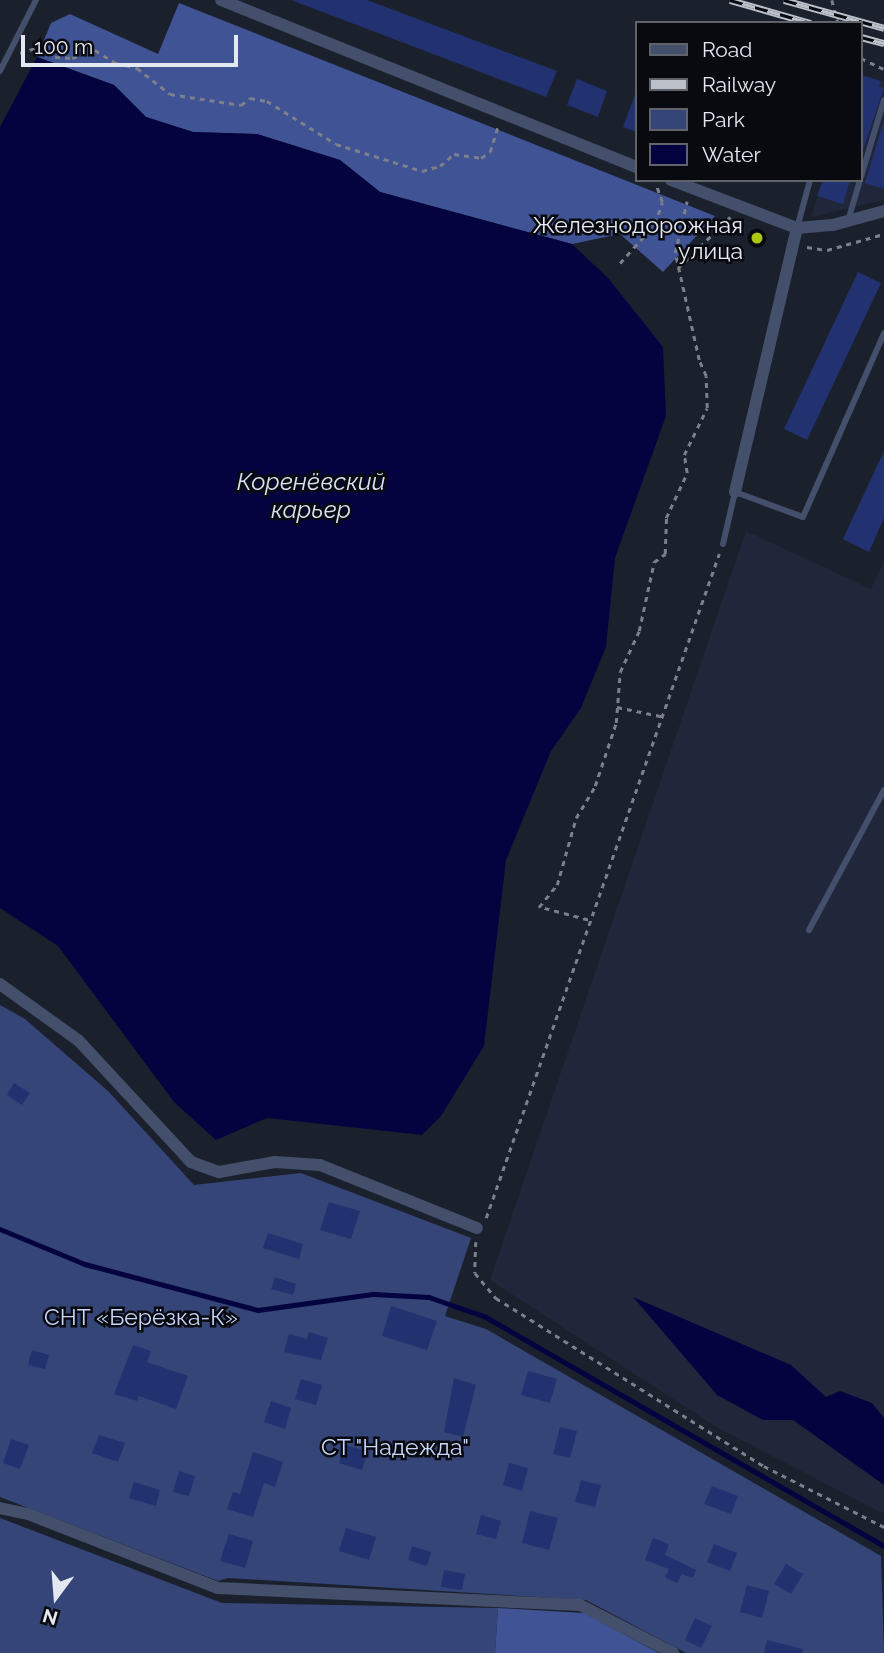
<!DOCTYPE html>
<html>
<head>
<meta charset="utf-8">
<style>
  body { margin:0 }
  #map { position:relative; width:884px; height:1653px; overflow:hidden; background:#1b202d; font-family:Raleway,sans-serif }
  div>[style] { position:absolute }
  .built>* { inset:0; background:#21273a }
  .green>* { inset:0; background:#354578 }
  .forest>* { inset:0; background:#3f5395 }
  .water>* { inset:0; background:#040340 }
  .stream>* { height:4.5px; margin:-2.25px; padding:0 2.25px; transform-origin:2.25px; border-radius:2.25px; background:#040340 }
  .building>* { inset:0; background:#223270 }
  .path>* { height:2.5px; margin-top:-1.25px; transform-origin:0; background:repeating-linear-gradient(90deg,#7c808b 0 5px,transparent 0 10px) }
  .service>* { height:6px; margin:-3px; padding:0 3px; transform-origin:3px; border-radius:3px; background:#444f6b }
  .minor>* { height:12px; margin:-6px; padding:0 6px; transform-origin:6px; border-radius:6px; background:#444f6b }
  .rail>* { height:7px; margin-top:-3.5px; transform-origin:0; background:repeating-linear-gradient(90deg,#080a0f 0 13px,#bbc0c9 0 26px); box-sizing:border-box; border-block:2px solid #bbc0c9 }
  .dots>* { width:19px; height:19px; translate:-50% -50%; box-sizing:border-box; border:4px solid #080a0f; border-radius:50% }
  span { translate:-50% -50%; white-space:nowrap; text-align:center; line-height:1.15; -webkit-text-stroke:5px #080a0f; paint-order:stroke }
  .poi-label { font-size:23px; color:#e4e8f1 }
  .right { translate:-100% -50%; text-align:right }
  .park-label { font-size:23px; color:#c7d6fc }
  .water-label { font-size:24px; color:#dae2f5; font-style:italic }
  .legend { position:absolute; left:635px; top:21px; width:228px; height:161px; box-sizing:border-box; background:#080a0f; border:2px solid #606369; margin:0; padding:9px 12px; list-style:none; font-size:21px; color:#e4e8f1 }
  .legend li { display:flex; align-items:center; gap:14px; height:35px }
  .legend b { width:35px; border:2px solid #606369 }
  .north { position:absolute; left:21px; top:1562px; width:70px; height:70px; -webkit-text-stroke:5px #080a0f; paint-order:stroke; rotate:196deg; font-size:19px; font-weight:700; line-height:28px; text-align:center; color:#e4e8f1 }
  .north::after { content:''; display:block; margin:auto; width:24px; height:32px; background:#e4e8f1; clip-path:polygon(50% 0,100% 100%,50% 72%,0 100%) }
  .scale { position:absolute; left:21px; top:35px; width:217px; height:32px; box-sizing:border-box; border:4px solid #e4e8f1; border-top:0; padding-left:9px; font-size:21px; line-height:24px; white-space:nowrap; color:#e4e8f1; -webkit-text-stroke:5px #080a0f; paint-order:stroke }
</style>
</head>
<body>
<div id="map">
  <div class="built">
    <i style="clip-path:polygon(861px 75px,884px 82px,884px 200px,811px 217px,823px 180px,861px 180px)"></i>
    <i style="clip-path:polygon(746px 531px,871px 589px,884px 561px,884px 1514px,718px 1428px,490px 1280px)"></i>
  </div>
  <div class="green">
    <i style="clip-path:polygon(0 1005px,25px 1019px,108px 1091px,194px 1185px,301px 1173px,471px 1238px,445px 1316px,486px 1329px,881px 1556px,884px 1653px,686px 1653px,586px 1600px,228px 1578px,218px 1581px,0 1497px)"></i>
    <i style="clip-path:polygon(0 1518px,222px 1603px,498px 1608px,495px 1653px,0 1653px)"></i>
  </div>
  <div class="forest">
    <i style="clip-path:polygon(179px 3px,715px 216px,663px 272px,620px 234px,572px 244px,380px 192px,340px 160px,257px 134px,193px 132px,146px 117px,114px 85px,37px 57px,51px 23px,70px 14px,158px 54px)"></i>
    <i style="clip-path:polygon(498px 1608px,584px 1613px,659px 1653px,495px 1653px)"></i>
  </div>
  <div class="water">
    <i style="clip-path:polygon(37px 57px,114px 85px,146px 117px,193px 132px,257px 134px,340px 160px,380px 192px,572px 244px,608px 278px,663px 347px,666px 416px,615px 558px,606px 647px,581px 708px,551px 751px,506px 860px,484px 1046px,441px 1116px,422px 1135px,267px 1118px,216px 1140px,174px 1102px,58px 946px,0 908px,0 127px)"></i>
    <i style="clip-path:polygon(633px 1297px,791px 1365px,826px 1397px,840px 1391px,872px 1403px,884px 1418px,884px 1485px,793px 1420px,763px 1420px,717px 1395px)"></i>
  </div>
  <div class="stream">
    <i style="left:0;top:1229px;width:92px;rotate:22.4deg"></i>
    <i style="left:85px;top:1264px;width:179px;rotate:14.9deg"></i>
    <i style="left:258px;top:1310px;width:117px;rotate:-7.9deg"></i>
    <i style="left:374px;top:1294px;width:55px;rotate:3.1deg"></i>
    <i style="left:429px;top:1297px;width:60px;rotate:19.3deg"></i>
    <i style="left:486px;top:1317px;width:459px;rotate:29.9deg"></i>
  </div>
  <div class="building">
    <i style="clip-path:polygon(291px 0,367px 0,557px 71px,546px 97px)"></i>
    <i style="clip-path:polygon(861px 75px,881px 81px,879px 87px,884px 88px,861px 156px)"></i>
    <i style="clip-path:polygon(577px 79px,607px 91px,598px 117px,567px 105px)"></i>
    <i style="clip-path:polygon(636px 92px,637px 93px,637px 132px,623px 127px)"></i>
    <i style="clip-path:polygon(884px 120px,884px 189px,865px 183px)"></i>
    <i style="clip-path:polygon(823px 180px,850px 180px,843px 204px,817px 196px)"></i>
    <i style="clip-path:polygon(858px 272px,881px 283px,807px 440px,784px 429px)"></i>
    <i style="clip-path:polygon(884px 451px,884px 518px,869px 552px,843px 539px)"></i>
    <i style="clip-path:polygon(14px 1083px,30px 1093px,22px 1105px,7px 1095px)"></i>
    <i style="clip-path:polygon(329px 1202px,360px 1211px,351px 1239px,320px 1230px)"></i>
    <i style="clip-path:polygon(268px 1233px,303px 1244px,299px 1259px,263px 1248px)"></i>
    <i style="clip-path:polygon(275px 1277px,296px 1284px,293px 1295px,271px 1289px)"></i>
    <i style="clip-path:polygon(391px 1306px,437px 1321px,427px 1350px,382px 1336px)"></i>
    <i style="clip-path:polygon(309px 1332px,328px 1338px,321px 1360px,284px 1352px,289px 1334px,307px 1339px)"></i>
    <i style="clip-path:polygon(133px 1345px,151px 1351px,147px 1362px,188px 1376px,176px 1409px,139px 1396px,137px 1401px,114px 1394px)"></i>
    <i style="clip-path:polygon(32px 1350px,49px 1355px,45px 1369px,28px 1365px)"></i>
    <i style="clip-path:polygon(528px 1371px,557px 1379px,550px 1403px,521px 1395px)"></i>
    <i style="clip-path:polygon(454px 1378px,476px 1385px,463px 1437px,444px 1432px)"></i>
    <i style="clip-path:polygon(301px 1379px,322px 1385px,316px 1405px,295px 1399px)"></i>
    <i style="clip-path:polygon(271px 1401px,291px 1408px,285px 1429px,264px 1422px)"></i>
    <i style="clip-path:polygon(560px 1427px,577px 1431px,570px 1458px,553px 1454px)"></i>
    <i style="clip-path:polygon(99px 1435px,125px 1443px,118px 1462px,92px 1453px)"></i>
    <i style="clip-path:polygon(11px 1439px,29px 1445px,20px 1469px,3px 1463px)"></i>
    <i style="clip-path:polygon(345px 1445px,367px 1451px,362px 1470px,339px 1463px)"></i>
    <i style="clip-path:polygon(253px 1452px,283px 1462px,275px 1487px,264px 1483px,253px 1517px,227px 1509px,233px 1492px,240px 1494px)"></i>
    <i style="clip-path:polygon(509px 1463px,528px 1468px,522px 1491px,503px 1485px)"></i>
    <i style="clip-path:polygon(179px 1471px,195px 1476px,189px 1496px,173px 1492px)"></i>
    <i style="clip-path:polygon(581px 1480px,601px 1485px,595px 1507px,575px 1502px)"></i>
    <i style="clip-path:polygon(134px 1482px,160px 1490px,156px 1506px,129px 1498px)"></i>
    <i style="clip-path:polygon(712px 1486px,738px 1496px,731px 1514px,704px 1504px)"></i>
    <i style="clip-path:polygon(530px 1511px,558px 1518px,549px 1550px,522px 1543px)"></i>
    <i style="clip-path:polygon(481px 1515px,501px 1521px,496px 1539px,476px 1534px)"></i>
    <i style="clip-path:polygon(346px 1528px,376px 1537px,369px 1560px,339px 1551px)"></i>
    <i style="clip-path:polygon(229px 1534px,253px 1541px,245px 1568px,220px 1561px)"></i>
    <i style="clip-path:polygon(653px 1538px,669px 1544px,665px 1555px,696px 1570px,693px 1578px,682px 1574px,677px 1583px,665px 1577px,669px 1569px,645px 1560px)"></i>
    <i style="clip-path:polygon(714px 1544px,737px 1553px,730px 1571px,707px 1562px)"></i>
    <i style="clip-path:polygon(412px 1546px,431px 1552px,427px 1566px,408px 1560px)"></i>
    <i style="clip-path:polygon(786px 1564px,803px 1574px,791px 1594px,774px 1584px)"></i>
    <i style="clip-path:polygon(444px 1570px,465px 1574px,462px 1590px,441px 1587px)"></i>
    <i style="clip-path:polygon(747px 1585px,769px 1591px,762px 1618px,740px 1612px)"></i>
    <i style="clip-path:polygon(695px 1618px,712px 1626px,701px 1648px,685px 1640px)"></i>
    <i style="clip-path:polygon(767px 1640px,803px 1649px,802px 1653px,764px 1653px)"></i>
  </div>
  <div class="path">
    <i style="left:832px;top:0;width:24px;rotate:75deg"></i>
    <i style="left:20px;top:53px;width:19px;rotate:-18deg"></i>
    <i style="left:38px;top:47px;width:20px;rotate:30deg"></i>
    <i style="left:55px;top:57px;width:17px;rotate:3deg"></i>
    <i style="left:72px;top:58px;width:24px;rotate:-19deg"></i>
    <i style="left:95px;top:50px;width:25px;rotate:32deg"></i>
    <i style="left:116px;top:63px;width:22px;rotate:13deg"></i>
    <i style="left:137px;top:68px;width:42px;rotate:38.2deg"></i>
    <i style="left:170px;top:94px;width:72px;rotate:8.8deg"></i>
    <i style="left:241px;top:105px;width:11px;rotate:-38deg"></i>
    <i style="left:250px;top:98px;width:17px;rotate:10deg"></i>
    <i style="left:267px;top:101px;width:81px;rotate:31.9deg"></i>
    <i style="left:336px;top:144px;width:90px;rotate:17.4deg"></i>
    <i style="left:422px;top:171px;width:19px;rotate:-16deg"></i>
    <i style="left:440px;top:166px;width:18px;rotate:-41deg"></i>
    <i style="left:454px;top:154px;width:27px;rotate:8deg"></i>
    <i style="left:481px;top:158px;width:11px;rotate:-34deg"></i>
    <i style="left:490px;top:152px;width:27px;rotate:-73deg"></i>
    <i style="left:861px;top:58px;width:25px;rotate:26deg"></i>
    <i style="left:807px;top:247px;width:20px;rotate:9deg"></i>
    <i style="left:827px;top:250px;width:59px;rotate:-15.7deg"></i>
    <i style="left:620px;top:263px;width:52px;rotate:-48.1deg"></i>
    <i style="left:655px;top:224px;width:23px;rotate:-72deg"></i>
    <i style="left:662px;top:202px;width:18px;rotate:-109deg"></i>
    <i style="left:678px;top:268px;width:73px;rotate:-44.4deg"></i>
    <i style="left:617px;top:707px;width:49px;rotate:11.8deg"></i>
    <i style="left:588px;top:920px;width:51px;rotate:-165.1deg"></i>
    <i style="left:539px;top:907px;width:28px;rotate:-51deg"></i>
    <i style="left:557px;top:885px;width:70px;rotate:-74.2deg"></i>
    <i style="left:576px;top:818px;width:37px;rotate:-59deg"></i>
    <i style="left:595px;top:786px;width:66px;rotate:-71.6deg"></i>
    <i style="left:616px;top:723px;width:51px;rotate:-85.5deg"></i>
    <i style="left:620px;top:672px;width:45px;rotate:-65.1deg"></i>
    <i style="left:639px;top:631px;width:71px;rotate:-77.7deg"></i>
    <i style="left:654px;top:562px;width:14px;rotate:-36deg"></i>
    <i style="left:665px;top:554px;width:36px;rotate:-88deg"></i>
    <i style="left:666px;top:518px;width:50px;rotate:-65deg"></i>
    <i style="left:687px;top:473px;width:18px;rotate:-99deg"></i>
    <i style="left:684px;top:455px;width:52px;rotate:-63.9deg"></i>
    <i style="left:707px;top:408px;width:32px;rotate:-92deg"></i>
    <i style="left:706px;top:376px;width:17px;rotate:-114deg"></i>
    <i style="left:699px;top:360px;width:110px;rotate:-102.6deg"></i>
    <i style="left:675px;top:253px;width:53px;rotate:-77deg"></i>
    <i style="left:486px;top:1218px;width:704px;rotate:-70.66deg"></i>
    <i style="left:476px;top:1242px;width:31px;rotate:92deg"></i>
    <i style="left:475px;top:1273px;width:33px;rotate:50deg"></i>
    <i style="left:496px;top:1298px;width:316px;rotate:32.1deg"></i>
    <i style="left:764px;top:1466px;width:135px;rotate:26.9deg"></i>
  </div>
  <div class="service">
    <i style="left:0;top:71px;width:80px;rotate:-63.1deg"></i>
    <i style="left:861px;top:177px;width:80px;rotate:-73.4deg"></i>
    <i style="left:848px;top:221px;width:43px;rotate:-73.7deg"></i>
    <i style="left:797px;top:228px;width:50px;rotate:-74.8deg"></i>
    <i style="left:723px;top:544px;width:53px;rotate:-77deg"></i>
    <i style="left:735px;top:492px;width:72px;rotate:20.2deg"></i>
    <i style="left:803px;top:517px;width:201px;rotate:-66.2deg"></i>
    <i style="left:809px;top:930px;width:159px;rotate:-61.8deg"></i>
  </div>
  <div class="minor">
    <i style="left:221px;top:0;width:448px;rotate:21.9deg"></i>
    <i style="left:671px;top:180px;width:135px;rotate:20.9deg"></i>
    <i style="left:797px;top:228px;width:36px;rotate:-5deg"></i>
    <i style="left:833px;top:225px;width:53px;rotate:-15.4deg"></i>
    <i style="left:735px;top:492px;width:271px;rotate:-76.8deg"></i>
    <i style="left:0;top:984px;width:97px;rotate:35.8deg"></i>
    <i style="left:79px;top:1041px;width:165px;rotate:47.2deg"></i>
    <i style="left:191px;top:1162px;width:30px;rotate:20deg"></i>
    <i style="left:219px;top:1172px;width:57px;rotate:-10.1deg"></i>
    <i style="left:275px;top:1162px;width:45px;rotate:3.8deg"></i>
    <i style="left:320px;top:1165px;width:169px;rotate:21.9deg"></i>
    <i style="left:0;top:1508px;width:29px;rotate:12deg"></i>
    <i style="left:28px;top:1514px;width:204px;rotate:21.3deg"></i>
    <i style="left:218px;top:1588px;width:362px;rotate:2.7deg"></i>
    <i style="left:580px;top:1605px;width:105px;rotate:27.3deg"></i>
  </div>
  <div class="rail">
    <i style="left:730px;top:0;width:84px;rotate:15.9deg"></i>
    <i style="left:784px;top:0;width:104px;rotate:15.6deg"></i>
    <i style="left:861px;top:37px;width:24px;rotate:15deg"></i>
  </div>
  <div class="dots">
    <i style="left:757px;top:238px;background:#acc613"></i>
  </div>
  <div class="poi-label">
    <span class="right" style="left:743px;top:238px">Железнодорожная<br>улица</span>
  </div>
  <div class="park-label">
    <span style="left:141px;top:1317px">СНТ «Берёзка-К»</span>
    <span style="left:395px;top:1447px">СТ "Надежда"</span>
  </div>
  <div class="water-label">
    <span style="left:311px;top:496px">Коренёвский<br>карьер</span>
  </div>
  <ul class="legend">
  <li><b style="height:9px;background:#444f6b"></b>Road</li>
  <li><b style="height:9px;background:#bbc0c9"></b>Railway</li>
  <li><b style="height:19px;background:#354578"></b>Park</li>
  <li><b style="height:19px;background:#040340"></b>Water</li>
  </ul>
  <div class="north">N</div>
  <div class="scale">100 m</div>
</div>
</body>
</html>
